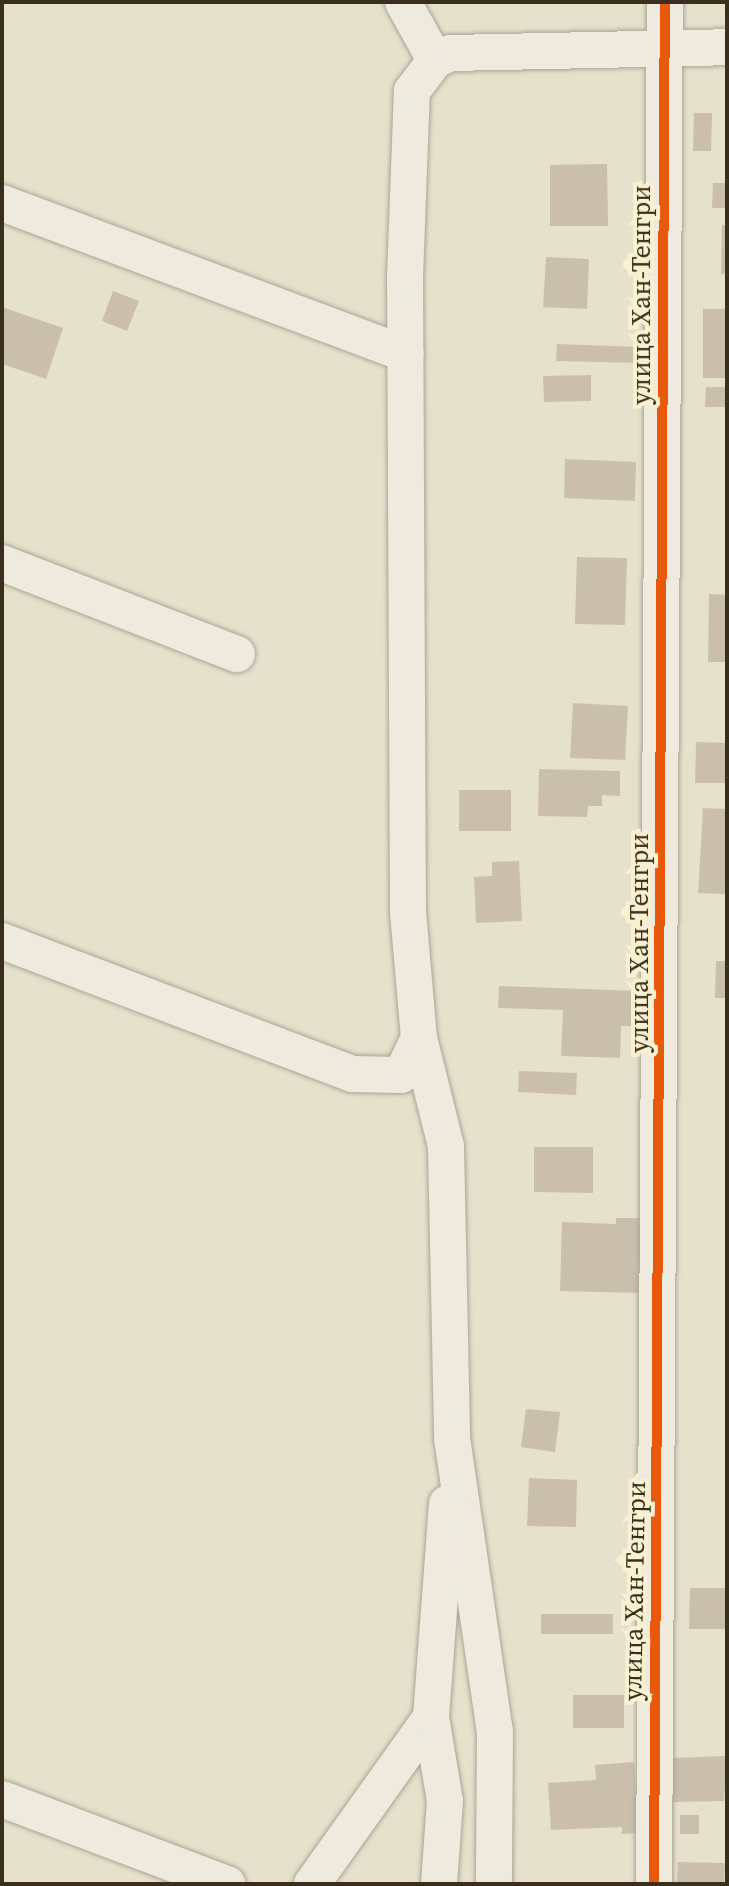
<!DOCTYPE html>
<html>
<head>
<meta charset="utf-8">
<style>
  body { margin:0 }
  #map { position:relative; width:729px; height:1886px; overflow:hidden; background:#e6e1cc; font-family:"Source Serif 4",serif }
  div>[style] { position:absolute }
  .building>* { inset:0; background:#cabfad }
  .roads { filter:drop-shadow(0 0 2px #aba595) drop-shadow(0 0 2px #aba595) }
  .minor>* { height:36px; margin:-18px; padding:0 18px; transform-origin:18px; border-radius:18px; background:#eeeade }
  .cycleway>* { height:10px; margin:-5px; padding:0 5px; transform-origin:5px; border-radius:5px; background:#e8590c }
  span { translate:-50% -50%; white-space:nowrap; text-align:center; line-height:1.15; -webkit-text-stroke:8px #f8f1d1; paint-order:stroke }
  .street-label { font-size:26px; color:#3a2e1c }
  .frame { position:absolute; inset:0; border:4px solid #3a2e1c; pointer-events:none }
</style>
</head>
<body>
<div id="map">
  <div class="building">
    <i style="clip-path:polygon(694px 113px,712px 113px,711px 151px,693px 151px)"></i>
    <i style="clip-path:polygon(607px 164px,608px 226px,550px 226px,550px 165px)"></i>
    <i style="clip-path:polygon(713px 183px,727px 183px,727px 208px,712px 208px)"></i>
    <i style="clip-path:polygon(722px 225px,727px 225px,727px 274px,721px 274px)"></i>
    <i style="clip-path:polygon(546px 257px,589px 259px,587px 309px,543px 307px)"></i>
    <i style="clip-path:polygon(113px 291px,139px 301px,127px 331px,102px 321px)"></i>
    <i style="clip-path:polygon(2px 307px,63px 328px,46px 379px,2px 364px)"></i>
    <i style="clip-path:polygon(703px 309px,727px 309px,727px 378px,703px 378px)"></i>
    <i style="clip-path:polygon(557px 344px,641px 347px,641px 363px,556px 361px)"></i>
    <i style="clip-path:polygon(591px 375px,591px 401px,544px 402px,543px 376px)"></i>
    <i style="clip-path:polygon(706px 387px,727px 387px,727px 407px,705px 407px)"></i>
    <i style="clip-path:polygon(565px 459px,636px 462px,635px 501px,564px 498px)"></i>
    <i style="clip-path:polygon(577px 557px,627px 558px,625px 625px,575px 624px)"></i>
    <i style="clip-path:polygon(709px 594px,727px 595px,727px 662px,708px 662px)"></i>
    <i style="clip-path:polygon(573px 703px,628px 706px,625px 760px,570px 758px)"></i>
    <i style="clip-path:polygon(696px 742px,727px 743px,727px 783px,695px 783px)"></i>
    <i style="clip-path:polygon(539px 769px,620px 771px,620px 796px,602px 795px,602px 806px,588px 806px,587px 817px,538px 816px)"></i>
    <i style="clip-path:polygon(459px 790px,511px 790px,511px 831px,459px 831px)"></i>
    <i style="clip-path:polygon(703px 808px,727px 809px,727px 894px,698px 893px)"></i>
    <i style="clip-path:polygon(519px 861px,522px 921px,476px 923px,474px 877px,492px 876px,492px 862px)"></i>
    <i style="clip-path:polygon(716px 961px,727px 961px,727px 998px,715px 998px)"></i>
    <i style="clip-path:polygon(499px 986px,638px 991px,637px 1026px,621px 1026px,620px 1058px,561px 1056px,563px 1010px,498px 1008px)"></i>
    <i style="clip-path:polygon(519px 1071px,577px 1073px,576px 1095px,518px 1092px)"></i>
    <i style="clip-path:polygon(534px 1147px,593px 1147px,593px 1193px,534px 1192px)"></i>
    <i style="clip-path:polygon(616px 1218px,641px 1218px,639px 1293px,560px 1291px,562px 1222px,616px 1224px)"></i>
    <i style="clip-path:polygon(526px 1409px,560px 1412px,555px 1452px,521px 1447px)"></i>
    <i style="clip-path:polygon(529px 1478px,577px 1480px,576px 1527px,527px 1526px)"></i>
    <i style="clip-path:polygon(690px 1588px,727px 1588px,727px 1629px,689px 1629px)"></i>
    <i style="clip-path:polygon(541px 1614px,613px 1614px,613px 1634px,541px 1634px)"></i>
    <i style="clip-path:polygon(573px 1695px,624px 1695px,624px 1728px,573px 1728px)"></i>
    <i style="clip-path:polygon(727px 1756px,724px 1801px,673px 1802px,672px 1758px)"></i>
    <i style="clip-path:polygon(634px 1762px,638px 1833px,622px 1834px,622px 1827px,551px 1830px,548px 1783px,596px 1780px,595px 1765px)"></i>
    <i style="clip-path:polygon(680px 1815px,699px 1815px,699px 1834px,680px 1834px)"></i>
    <i style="clip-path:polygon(678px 1862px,725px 1863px,724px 1884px,677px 1884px)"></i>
  </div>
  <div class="roads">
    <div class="minor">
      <i style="left:403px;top:2px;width:66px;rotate:61.1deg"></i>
      <i style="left:2px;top:203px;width:431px;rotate:20.5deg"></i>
      <i style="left:2px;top:563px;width:252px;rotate:21.2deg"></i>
      <i style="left:2px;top:941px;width:375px;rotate:20.8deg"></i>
      <i style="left:353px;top:1074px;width:48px;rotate:1.2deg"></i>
      <i style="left:401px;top:1075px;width:41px;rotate:-64.1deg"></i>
      <i style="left:419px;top:1038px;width:126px;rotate:-95deg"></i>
      <i style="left:408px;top:912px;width:634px;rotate:-90.27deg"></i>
      <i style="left:405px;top:278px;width:187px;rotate:-87.9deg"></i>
      <i style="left:412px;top:91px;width:39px;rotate:-53deg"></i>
      <i style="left:435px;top:60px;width:17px;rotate:-24deg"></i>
      <i style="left:451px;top:53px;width:276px;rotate:-1.2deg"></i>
      <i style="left:419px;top:1038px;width:111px;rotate:76deg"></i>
      <i style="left:446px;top:1146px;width:292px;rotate:88.8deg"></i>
      <i style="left:452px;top:1438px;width:296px;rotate:81.7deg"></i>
      <i style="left:495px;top:1731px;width:153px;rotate:90.4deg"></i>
      <i style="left:2px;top:1799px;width:241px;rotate:20.7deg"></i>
      <i style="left:312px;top:1884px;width:205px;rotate:-54.5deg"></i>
      <i style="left:439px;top:1884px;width:83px;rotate:-85.9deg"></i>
      <i style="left:445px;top:1801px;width:85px;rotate:-99.5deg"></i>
      <i style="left:431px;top:1717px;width:214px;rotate:-85.7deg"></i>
      <i style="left:654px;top:1884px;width:1882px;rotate:-89.67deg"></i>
    </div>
  </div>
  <div class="cycleway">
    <i style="left:654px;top:1884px;width:1882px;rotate:-89.67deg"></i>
  </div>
  <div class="street-label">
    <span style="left:642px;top:295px;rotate:-90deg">улица Хан-Тенгри</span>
    <span style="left:640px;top:943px;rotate:-90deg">улица Хан-Тенгри</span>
    <span style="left:635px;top:1591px;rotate:-89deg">улица Хан-Тенгри</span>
  </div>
  <div class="frame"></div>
</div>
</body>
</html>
